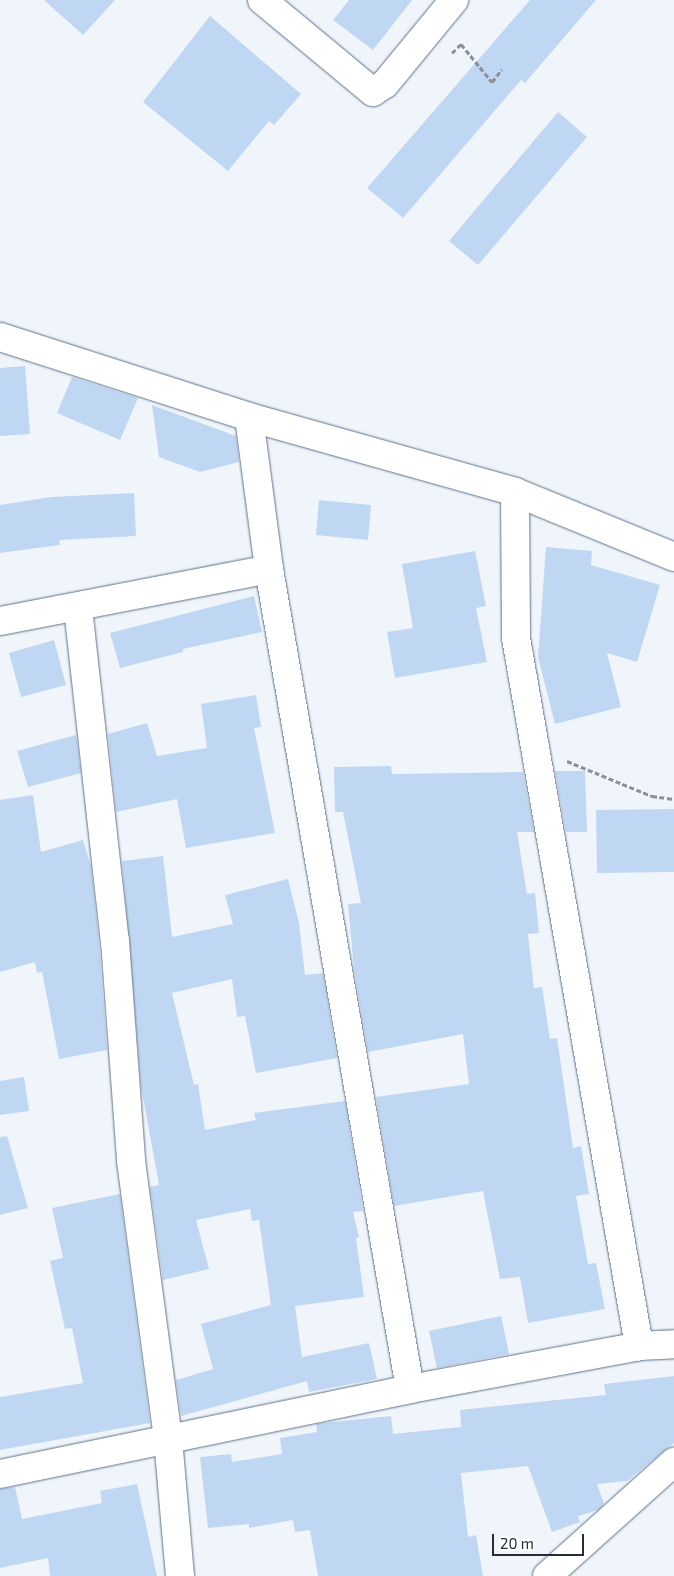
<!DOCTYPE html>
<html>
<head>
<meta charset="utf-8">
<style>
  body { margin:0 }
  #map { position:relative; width:674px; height:1576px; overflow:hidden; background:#f0f5fb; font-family:"Exo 2",sans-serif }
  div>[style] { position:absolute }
  .building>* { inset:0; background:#c0d7f3 }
  .path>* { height:3px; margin-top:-1.5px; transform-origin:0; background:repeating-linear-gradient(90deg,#899098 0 5px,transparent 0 7.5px) }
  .roads { filter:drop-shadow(0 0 1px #5d718a) drop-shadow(0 0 1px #5d718a) }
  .minor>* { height:28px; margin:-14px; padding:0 14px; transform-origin:14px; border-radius:14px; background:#fff }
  span { translate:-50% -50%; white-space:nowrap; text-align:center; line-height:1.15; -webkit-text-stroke:4px #fff; paint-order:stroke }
  .scale { position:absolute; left:492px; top:1534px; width:92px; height:22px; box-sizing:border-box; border:2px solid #242d37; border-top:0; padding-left:6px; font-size:15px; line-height:18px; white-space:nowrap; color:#242d37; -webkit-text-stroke:4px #fff; paint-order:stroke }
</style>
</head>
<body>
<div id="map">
  <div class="building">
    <i style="clip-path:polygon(44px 0,115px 0,83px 35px)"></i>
    <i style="clip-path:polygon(349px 0,412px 0,373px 50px,333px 20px)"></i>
    <i style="clip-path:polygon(530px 0,596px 0,525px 83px,521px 80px,403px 218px,367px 188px)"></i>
    <i style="clip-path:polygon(210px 16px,301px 94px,274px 125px,269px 121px,228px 171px,143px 102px)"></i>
    <i style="clip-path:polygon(558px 112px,587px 137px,478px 265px,449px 241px)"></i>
    <i style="clip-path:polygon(25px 366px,30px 434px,0 436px,0 368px)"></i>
    <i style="clip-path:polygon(72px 377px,138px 398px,120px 440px,57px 413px)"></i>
    <i style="clip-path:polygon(152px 405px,236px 436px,239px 462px,200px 472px,159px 457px)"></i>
    <i style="clip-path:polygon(134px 493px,136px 536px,59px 540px,60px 545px,0 553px,0 505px,51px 497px)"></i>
    <i style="clip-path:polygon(319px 500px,371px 505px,368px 540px,316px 535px)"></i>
    <i style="clip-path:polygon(546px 547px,592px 551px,591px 565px,660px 585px,637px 662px,607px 653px,621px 707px,555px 724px,538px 657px)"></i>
    <i style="clip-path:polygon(475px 551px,486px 606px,476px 608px,487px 662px,395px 678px,387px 632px,413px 628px,402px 564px)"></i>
    <i style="clip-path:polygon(254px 596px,262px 632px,183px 649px,183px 652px,120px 668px,110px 633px)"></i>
    <i style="clip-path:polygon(54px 640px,66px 685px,21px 697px,9px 653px)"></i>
    <i style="clip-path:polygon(256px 695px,261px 727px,254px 728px,275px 833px,186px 848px,177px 799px,116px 812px,108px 734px,147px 723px,157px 756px,207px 748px,201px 704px)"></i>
    <i style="clip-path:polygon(76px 735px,81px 773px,28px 787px,17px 751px)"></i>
    <i style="clip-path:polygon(391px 766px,392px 774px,523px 772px,534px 832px,517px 832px,527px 894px,535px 893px,539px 933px,528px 934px,534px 988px,542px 987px,550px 1039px,557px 1038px,573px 1148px,581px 1146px,589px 1194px,576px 1196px,588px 1264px,596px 1263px,605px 1309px,528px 1323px,520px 1277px,500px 1279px,483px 1191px,394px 1206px,376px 1097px,469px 1084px,463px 1034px,368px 1052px,354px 969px,348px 904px,361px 903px,343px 812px,335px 812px,334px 767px)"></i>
    <i style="clip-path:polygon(555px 771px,585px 771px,587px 832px,566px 832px)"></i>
    <i style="clip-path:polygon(33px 795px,41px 852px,83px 840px,91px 866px,99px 942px,107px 1050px,59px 1059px,42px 972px,37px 973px,35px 962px,0 972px,0 800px)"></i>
    <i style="clip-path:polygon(674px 809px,674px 872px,597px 873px,596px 810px)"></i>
    <i style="clip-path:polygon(163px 856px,172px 937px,233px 924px,225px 895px,288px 879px,299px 923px,305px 975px,323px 973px,337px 1058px,256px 1073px,245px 1016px,237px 1017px,232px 979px,172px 993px,194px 1085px,198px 1084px,205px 1130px,256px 1120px,254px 1113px,345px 1101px,363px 1211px,353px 1212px,359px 1237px,356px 1238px,364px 1297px,295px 1306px,302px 1357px,369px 1343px,377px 1379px,309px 1392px,307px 1381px,181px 1416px,176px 1380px,213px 1369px,201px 1324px,271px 1305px,259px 1220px,252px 1221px,250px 1209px,196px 1220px,209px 1269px,163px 1280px,150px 1187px,159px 1185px,141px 1086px,122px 861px)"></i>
    <i style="clip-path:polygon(24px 1077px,29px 1111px,0 1115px,0 1081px)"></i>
    <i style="clip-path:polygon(7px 1136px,28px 1208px,0 1215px,0 1137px)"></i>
    <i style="clip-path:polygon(120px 1194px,150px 1423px,0 1450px,0 1397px,83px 1383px,72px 1328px,65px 1329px,50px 1261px,63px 1258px,52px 1208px)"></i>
    <i style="clip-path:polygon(501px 1316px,509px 1354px,437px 1368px,429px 1331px)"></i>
    <i style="clip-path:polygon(674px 1376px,674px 1443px,627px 1481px,597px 1484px,604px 1504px,598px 1510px,578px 1516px,580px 1522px,552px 1532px,528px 1466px,461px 1473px,468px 1537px,476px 1535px,483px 1576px,318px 1576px,310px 1530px,295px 1532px,293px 1520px,249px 1528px,249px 1524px,208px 1528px,200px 1457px,231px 1454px,232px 1462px,282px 1454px,280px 1438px,317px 1432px,316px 1424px,323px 1423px,391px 1416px,393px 1434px,461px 1427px,460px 1410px,606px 1395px,604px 1384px)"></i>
    <i style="clip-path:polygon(137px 1484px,157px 1576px,50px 1576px,48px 1558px,0 1568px,0 1489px,15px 1487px,22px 1519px,102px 1503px,100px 1491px)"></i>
  </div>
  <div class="path">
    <i style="left:452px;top:53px;width:13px;rotate:-45deg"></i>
    <i style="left:461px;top:44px;width:49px;rotate:50.8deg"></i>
    <i style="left:492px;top:82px;width:16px;rotate:-52deg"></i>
    <i style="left:567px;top:761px;width:92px;rotate:22.4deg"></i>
    <i style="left:652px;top:796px;width:22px;rotate:8deg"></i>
  </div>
  <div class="roads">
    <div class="minor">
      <i style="left:262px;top:0;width:144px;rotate:39.7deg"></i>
      <i style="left:373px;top:92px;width:14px;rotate:-34deg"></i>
      <i style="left:385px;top:84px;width:109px;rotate:-50.6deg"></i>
      <i style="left:0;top:337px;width:262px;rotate:17.8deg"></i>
      <i style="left:249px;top:417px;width:276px;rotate:15.7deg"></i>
      <i style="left:515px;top:492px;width:172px;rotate:22.2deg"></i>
      <i style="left:249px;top:417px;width:153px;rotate:82.5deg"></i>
      <i style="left:269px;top:569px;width:832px;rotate:80.24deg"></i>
      <i style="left:515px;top:492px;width:146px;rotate:89.6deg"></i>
      <i style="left:516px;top:638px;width:719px;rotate:80.14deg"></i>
      <i style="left:78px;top:608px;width:335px;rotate:83.7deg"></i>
      <i style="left:115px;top:941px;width:221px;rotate:85.8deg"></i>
      <i style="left:131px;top:1161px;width:280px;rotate:82.4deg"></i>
      <i style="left:168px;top:1439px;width:138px;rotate:85deg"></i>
      <i style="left:0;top:621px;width:274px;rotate:-10.9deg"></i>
      <i style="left:0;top:1474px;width:419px;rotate:-11.7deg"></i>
      <i style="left:410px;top:1389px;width:233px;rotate:-10.6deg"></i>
      <i style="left:639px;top:1346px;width:35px;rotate:-3deg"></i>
      <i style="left:547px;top:1576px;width:171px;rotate:-41.9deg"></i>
    </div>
  </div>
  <div class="scale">20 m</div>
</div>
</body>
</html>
